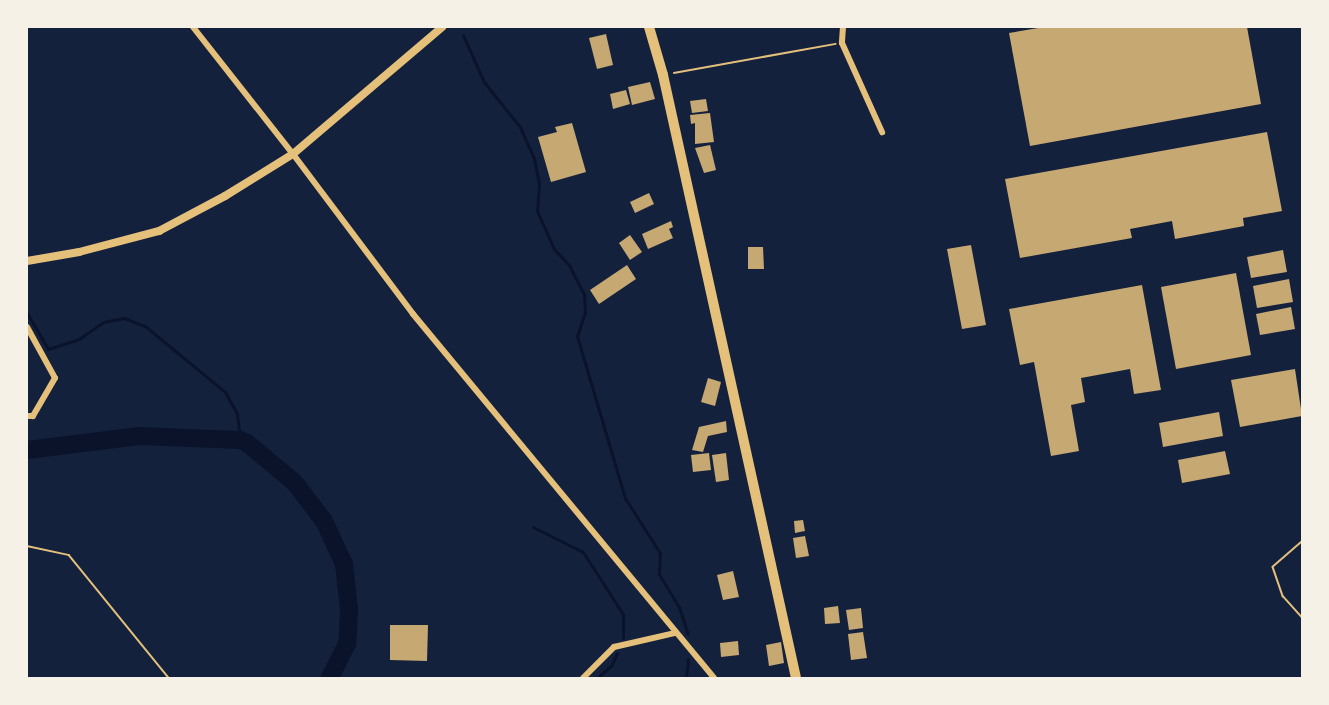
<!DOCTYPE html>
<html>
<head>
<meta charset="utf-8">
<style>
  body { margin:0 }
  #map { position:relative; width:1329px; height:705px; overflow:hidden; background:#14213d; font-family:Roboto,sans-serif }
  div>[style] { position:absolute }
  .stream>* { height:3px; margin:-1.5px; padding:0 1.5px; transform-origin:1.5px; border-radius:1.5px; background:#0b132b }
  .river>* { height:18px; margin:-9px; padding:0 9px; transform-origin:9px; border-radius:9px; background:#0b132b }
  .building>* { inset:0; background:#c6a872 }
  .path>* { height:1.5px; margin:-0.75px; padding:0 0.75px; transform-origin:0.75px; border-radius:0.75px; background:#e5c07b }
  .minor>* { height:6px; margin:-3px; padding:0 3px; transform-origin:3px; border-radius:3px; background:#e5c07b }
  .tertiary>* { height:8px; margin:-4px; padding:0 4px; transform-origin:4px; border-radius:4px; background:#e5c07b }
  .trunk>* { height:10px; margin:-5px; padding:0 5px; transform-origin:5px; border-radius:5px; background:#e5c07b }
  span { translate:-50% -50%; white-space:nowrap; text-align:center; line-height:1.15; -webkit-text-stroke:6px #f6f1e7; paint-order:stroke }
  .frame { position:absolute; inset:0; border:28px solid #f6f1e7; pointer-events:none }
</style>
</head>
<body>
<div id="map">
  <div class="stream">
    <i style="left:463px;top:35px;width:51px;rotate:65.9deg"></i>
    <i style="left:484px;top:82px;width:58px;rotate:51.3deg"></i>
    <i style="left:520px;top:127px;width:34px;rotate:66deg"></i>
    <i style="left:534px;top:158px;width:26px;rotate:79deg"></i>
    <i style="left:539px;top:184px;width:27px;rotate:94deg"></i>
    <i style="left:537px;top:211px;width:42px;rotate:65.9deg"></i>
    <i style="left:554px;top:249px;width:22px;rotate:47deg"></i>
    <i style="left:569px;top:265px;width:33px;rotate:63deg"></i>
    <i style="left:584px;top:294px;width:18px;rotate:87deg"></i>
    <i style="left:585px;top:312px;width:25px;rotate:108deg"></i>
    <i style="left:577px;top:336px;width:169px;rotate:73.5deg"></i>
    <i style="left:625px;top:498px;width:65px;rotate:57.5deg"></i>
    <i style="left:660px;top:553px;width:21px;rotate:93deg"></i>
    <i style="left:659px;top:574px;width:39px;rotate:59deg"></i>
    <i style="left:679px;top:607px;width:28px;rotate:72deg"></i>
    <i style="left:27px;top:313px;width:42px;rotate:59.7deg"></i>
    <i style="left:48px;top:349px;width:33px;rotate:-18deg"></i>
    <i style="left:79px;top:339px;width:29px;rotate:-35deg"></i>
    <i style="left:103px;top:322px;width:21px;rotate:-11deg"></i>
    <i style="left:124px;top:318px;width:22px;rotate:21deg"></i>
    <i style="left:145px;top:326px;width:104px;rotate:39.5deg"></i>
    <i style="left:225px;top:392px;width:25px;rotate:61deg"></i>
    <i style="left:237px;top:414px;width:26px;rotate:83deg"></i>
    <i style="left:533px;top:527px;width:56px;rotate:26.6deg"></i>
    <i style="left:583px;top:552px;width:74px;rotate:57.2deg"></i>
    <i style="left:623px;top:614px;width:24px;rotate:90deg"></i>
    <i style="left:597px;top:678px;width:18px;rotate:-41deg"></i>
    <i style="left:611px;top:666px;width:14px;rotate:-65deg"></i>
    <i style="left:686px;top:678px;width:19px;rotate:-84deg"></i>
  </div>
  <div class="river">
    <i style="left:27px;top:450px;width:113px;rotate:-7.1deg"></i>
    <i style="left:139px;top:436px;width:101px;rotate:2.3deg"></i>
    <i style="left:240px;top:440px;width:8px;rotate:23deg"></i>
    <i style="left:247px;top:443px;width:62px;rotate:39.8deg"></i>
    <i style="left:295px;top:483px;width:48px;rotate:52.7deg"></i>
    <i style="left:324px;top:521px;width:47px;rotate:65.1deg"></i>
    <i style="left:344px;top:564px;width:46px;rotate:83.8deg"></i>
    <i style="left:349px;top:610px;width:34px;rotate:93deg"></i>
    <i style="left:347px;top:644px;width:38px;rotate:117deg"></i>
  </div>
  <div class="building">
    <i style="clip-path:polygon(1044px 27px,1247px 27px,1261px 104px,1030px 146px,1009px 33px)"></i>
    <i style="clip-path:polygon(606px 34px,613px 65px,597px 69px,589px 38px)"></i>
    <i style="clip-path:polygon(650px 82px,655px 99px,632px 105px,628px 87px)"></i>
    <i style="clip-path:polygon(626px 90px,630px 104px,613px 109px,610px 94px)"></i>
    <i style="clip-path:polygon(706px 99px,708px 111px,692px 113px,690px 101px)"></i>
    <i style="clip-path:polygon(710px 113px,714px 142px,695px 144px,695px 123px,691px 124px,690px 115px)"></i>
    <i style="clip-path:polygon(572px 123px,586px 172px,551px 182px,538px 137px,557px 132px,555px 127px)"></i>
    <i style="clip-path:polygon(1267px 132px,1282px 211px,1243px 218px,1244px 226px,1175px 239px,1172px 221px,1130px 229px,1132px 238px,1020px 258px,1005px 179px)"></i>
    <i style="clip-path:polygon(710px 145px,716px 170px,704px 173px,695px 148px)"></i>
    <i style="clip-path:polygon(649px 193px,654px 204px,635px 213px,630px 202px)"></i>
    <i style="clip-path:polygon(671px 221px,673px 227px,669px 229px,673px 238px,648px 249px,642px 234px)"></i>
    <i style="clip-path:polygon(630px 235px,642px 252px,630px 260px,619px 243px)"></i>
    <i style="clip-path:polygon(971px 245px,986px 325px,962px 329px,947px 249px)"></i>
    <i style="clip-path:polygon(748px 247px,763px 247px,764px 269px,748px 269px)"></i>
    <i style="clip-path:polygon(1283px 250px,1287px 272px,1251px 278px,1247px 257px)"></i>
    <i style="clip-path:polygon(627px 265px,636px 279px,599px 304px,590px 290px)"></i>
    <i style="clip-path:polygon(1236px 273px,1251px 355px,1176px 369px,1161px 287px)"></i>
    <i style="clip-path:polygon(1289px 279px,1293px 302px,1257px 308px,1253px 286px)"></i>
    <i style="clip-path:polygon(1142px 285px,1161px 390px,1134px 394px,1130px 369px,1081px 378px,1085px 402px,1071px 405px,1079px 451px,1051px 456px,1034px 362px,1020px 365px,1009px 309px)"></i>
    <i style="clip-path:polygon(1291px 307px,1295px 329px,1260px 335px,1256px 314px)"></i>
    <i style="clip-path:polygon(1295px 369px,1302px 416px,1240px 427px,1231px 380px)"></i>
    <i style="clip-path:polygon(708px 378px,721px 382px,715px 406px,701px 402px)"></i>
    <i style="clip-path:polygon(1219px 412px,1223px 436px,1163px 447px,1159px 423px)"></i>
    <i style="clip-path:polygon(726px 421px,727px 432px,708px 436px,703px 452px,692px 450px,699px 427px)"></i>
    <i style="clip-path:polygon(1225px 451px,1230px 474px,1182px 483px,1178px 460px)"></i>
    <i style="clip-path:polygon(709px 453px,711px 470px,693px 472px,691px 455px)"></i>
    <i style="clip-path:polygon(726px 453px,729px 480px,716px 482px,712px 455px)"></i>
    <i style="clip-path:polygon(803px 520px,805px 531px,795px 533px,794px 521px)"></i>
    <i style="clip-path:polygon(805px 536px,809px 556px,796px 558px,793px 538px)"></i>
    <i style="clip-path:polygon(733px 571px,739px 597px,723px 600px,717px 575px)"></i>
    <i style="clip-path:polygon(838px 606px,840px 623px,825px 624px,824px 608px)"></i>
    <i style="clip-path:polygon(861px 608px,863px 628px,849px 630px,846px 610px)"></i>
    <i style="clip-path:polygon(390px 625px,428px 625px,427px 661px,390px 660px)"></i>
    <i style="clip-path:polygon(863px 632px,867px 658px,851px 660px,848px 634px)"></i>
    <i style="clip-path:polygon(738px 641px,739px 655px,721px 657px,720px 643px)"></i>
    <i style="clip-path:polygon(781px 642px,784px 663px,769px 666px,766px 645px)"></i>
  </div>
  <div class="path">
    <i style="left:674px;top:73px;width:164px;rotate:-10.2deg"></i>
    <i style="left:1302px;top:542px;width:38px;rotate:139deg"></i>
    <i style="left:1273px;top:567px;width:31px;rotate:71deg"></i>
    <i style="left:1283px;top:596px;width:28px;rotate:48deg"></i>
    <i style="left:27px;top:546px;width:43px;rotate:12.1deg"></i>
    <i style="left:69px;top:555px;width:159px;rotate:50.9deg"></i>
  </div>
  <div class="minor">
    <i style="left:193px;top:27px;width:162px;rotate:51.8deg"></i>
    <i style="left:293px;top:154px;width:200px;rotate:53.1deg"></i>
    <i style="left:413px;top:314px;width:472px;rotate:50.4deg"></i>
    <i style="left:843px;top:27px;width:16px;rotate:94deg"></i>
    <i style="left:842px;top:43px;width:98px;rotate:65.8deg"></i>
    <i style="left:27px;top:327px;width:58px;rotate:61.2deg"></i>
    <i style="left:55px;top:378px;width:44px;rotate:120.1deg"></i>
    <i style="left:33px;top:416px;width:6px;rotate:180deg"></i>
    <i style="left:583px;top:678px;width:44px;rotate:-45deg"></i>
    <i style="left:614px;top:647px;width:63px;rotate:-12.9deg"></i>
  </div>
  <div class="tertiary">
    <i style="left:27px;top:261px;width:53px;rotate:-9.8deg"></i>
    <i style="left:79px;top:252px;width:83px;rotate:-14.7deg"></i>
    <i style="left:159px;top:231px;width:75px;rotate:-27.9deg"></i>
    <i style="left:225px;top:196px;width:80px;rotate:-31.7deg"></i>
    <i style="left:293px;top:154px;width:196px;rotate:-40.4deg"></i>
  </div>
  <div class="trunk">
    <i style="left:649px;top:27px;width:50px;rotate:73.7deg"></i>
    <i style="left:663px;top:75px;width:617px;rotate:77.56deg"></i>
  </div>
  <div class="frame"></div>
</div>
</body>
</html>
